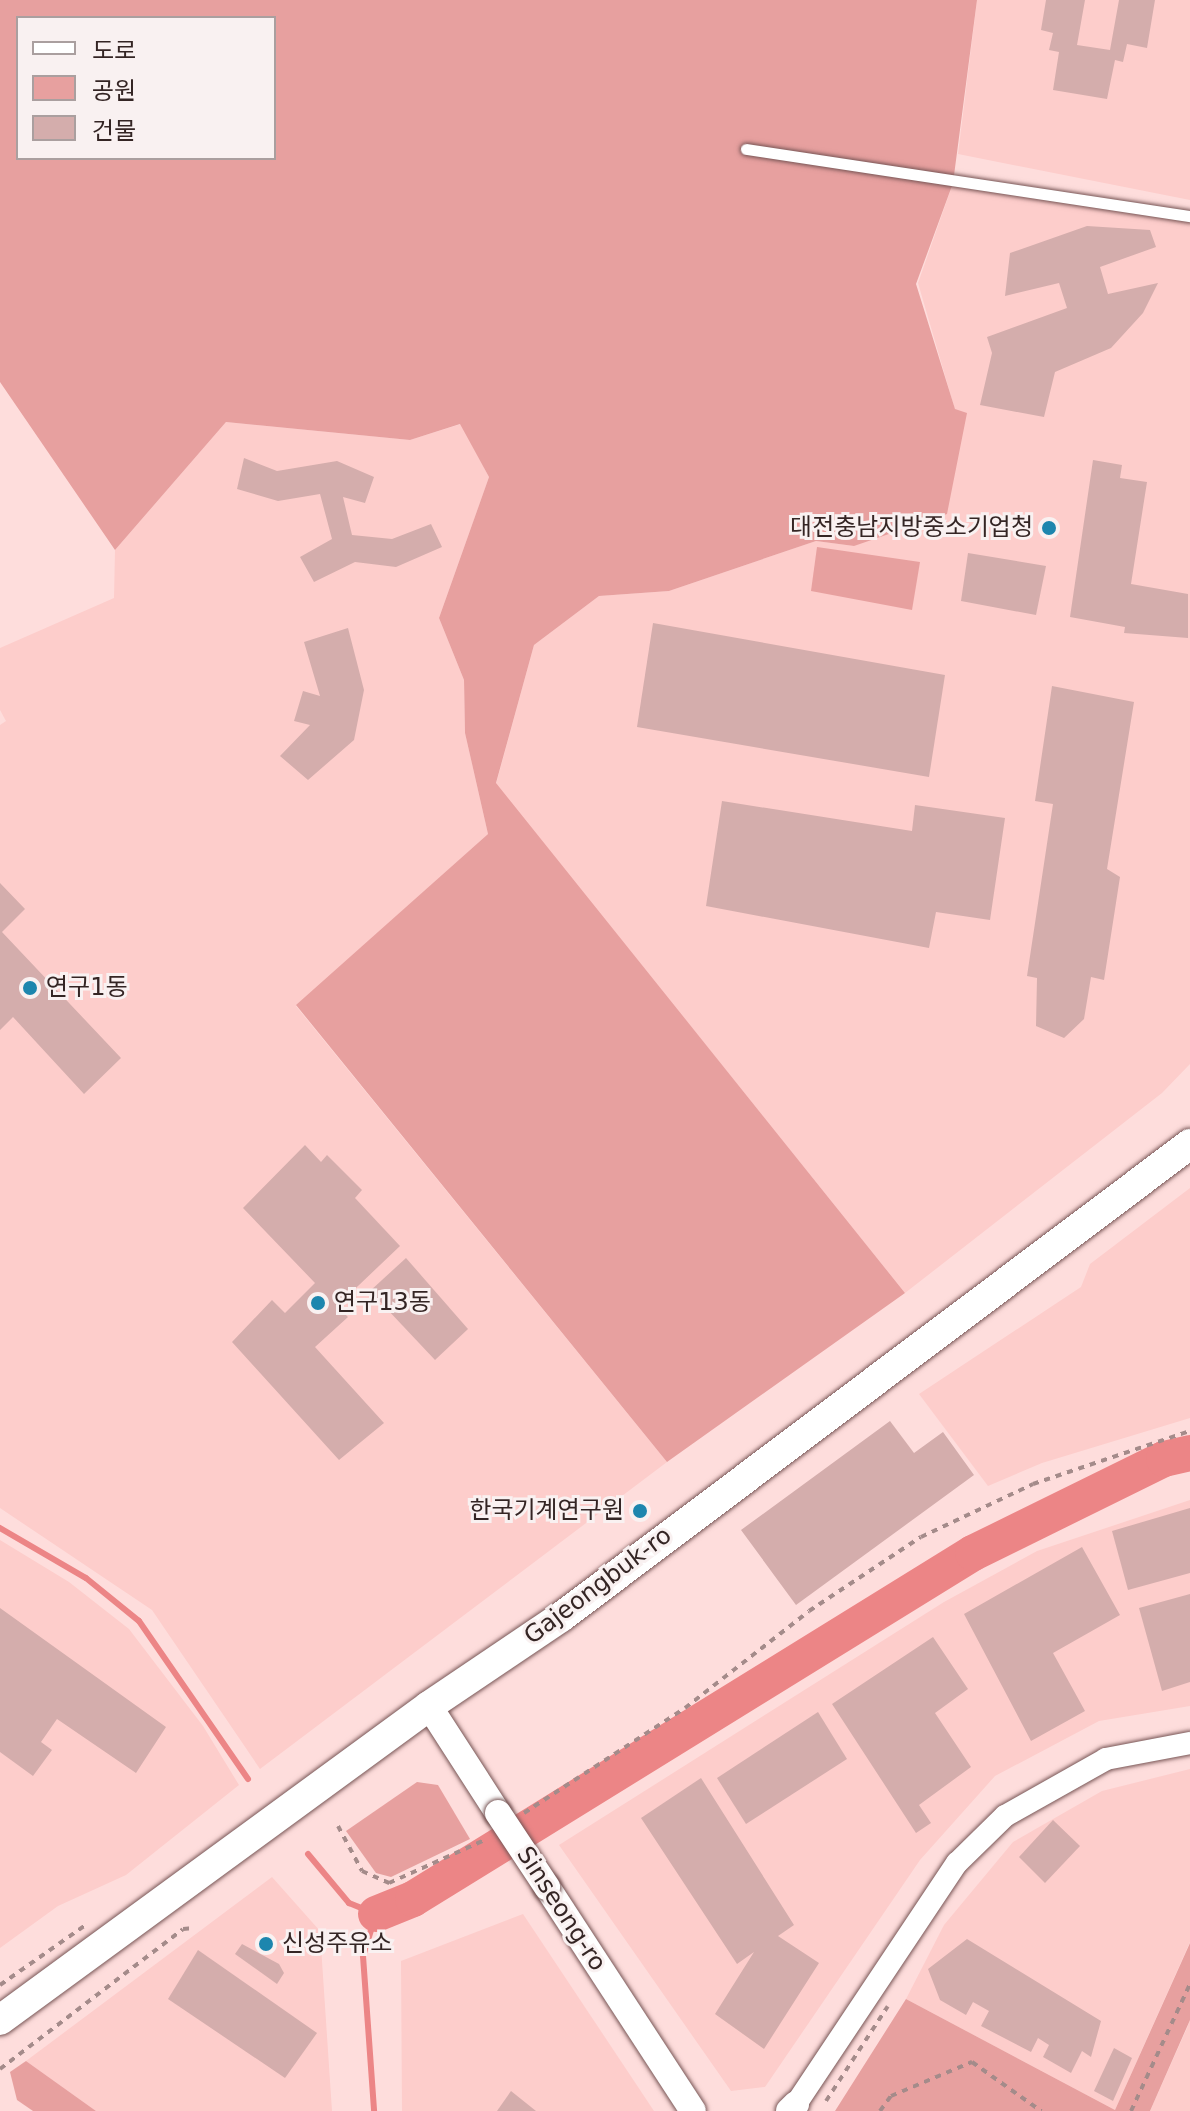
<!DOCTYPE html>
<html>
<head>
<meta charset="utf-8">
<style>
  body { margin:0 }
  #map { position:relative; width:1190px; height:2111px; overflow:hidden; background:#fedddc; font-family:"DejaVu Sans","Noto Sans KR",sans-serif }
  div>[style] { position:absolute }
  .built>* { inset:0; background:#fdcdcb }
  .green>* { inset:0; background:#e7a09f }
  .stream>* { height:6px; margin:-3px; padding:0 3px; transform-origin:3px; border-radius:3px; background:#ec8586 }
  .river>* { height:36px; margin:-18px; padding:0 18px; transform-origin:18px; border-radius:18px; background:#ec8586 }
  .building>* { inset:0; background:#d4adac }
  .path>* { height:4px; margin-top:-2px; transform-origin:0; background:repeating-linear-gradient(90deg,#a48b8a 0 6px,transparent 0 12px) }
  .roads { filter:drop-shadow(0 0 2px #755) drop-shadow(0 0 2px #755) }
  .service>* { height:11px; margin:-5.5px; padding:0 5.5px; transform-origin:5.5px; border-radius:5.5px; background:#fff }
  .minor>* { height:22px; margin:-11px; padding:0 11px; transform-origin:11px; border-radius:11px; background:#fff }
  .tertiary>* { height:26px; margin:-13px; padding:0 13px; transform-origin:13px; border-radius:13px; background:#fff }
  .secondary>* { height:30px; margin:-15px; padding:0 15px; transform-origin:15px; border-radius:15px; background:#fff }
  .bridges { filter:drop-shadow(0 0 2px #755) drop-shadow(0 0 2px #755) }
  .tertiary-bridge>* { height:26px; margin:-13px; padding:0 13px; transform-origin:13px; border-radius:13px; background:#fff }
  .dots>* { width:22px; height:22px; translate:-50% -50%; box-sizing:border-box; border:4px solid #f9f1f1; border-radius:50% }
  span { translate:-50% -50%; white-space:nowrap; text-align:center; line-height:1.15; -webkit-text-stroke:6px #f9f1f1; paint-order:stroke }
  .poi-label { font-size:24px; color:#342524 }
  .right { translate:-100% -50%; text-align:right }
  .left { translate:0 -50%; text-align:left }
  .street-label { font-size:24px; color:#342524 }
  .legend { position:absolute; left:16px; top:16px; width:260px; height:144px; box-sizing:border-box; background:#f9f1f1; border:2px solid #aa9f9f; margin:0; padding:10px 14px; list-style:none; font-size:24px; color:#342524 }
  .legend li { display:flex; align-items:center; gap:16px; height:40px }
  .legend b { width:40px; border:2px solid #aa9f9f }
</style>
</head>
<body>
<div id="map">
  <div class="built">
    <i style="clip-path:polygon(977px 0,1190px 0,1190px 200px,958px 154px)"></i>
    <i style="clip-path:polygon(953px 183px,1190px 218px,1190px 1064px,1162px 1093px,905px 1293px,496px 784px,534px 645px,599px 596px,669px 591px,816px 541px,854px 546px,955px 410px,918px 283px)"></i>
    <i style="clip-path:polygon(226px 422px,410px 440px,461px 424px,489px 477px,439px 618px,464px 680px,465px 733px,488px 834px,296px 1006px,667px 1462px,260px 1769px,152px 1610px,0 1508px,0 725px,6px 721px,0 710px,0 648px,114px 598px,115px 550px)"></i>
    <i style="clip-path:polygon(1190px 1188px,1190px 1418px,1042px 1463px,988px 1486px,919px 1394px,1081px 1287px,1090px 1264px)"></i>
    <i style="clip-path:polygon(1190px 1500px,1190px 1706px,1099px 1721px,995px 1776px,920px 1860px,765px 2087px,731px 2091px,559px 1845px,944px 1602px,1037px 1551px)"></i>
    <i style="clip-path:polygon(0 1540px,69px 1582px,129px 1629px,203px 1726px,239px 1785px,126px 1875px,58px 1906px,0 1948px)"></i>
    <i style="clip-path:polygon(1190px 1769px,1190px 1942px,1115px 2110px,906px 1999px,944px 1925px,1013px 1842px,1102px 1791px)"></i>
    <i style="clip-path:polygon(272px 1877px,320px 1931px,332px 2111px,96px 2111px,26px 2061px)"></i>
    <i style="clip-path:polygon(523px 1914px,654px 2111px,402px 2111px,401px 1961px)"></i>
    <i style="clip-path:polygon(1190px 2020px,1190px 2111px,1150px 2111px,1187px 2028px)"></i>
  </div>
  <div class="green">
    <i style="clip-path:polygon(evenodd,0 0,977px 0,953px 183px,916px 284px,955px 409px,967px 413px,947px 514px,854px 546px,816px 541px,669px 591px,599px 596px,534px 645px,496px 783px,905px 1293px,667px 1462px,296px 1005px,488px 834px,465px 733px,464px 680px,439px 618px,489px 477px,460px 424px,410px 440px,226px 422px,115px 550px,0 382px,0 0,18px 18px,274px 18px,274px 158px,18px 158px,18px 18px)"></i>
    <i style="clip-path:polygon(817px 547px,920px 562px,912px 610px,811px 591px)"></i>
    <i style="clip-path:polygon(417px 1782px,438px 1785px,470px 1839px,391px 1877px,376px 1873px,346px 1831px)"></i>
    <i style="clip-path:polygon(1190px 1943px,1190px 2020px,1150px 2111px,835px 2111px,906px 1999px,1115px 2110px)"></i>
    <i style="clip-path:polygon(26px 2061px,96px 2111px,33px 2111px,17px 2100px,10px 2072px)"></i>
  </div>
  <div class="stream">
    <i style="left:0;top:1528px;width:99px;rotate:30.2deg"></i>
    <i style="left:86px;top:1578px;width:68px;rotate:39.1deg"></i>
    <i style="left:139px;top:1621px;width:192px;rotate:55.4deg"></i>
    <i style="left:308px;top:1854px;width:64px;rotate:50.1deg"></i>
    <i style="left:349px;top:1903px;width:29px;rotate:22deg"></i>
    <i style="left:376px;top:1914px;width:44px;rotate:107.2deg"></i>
    <i style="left:363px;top:1956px;width:155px;rotate:85.9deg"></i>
  </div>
  <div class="river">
    <i style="left:376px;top:1914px;width:40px;rotate:-22deg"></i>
    <i style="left:413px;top:1899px;width:658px;rotate:-31.71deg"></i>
    <i style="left:973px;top:1553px;width:213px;rotate:-26.2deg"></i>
    <i style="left:1164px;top:1459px;width:27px;rotate:-13deg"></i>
  </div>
  <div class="building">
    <i style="clip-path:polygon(1046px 0,1085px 0,1077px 45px,1110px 50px,1119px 0,1155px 0,1147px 48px,1127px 44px,1123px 62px,1115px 60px,1107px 99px,1053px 90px,1059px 52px,1049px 50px,1053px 33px,1041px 30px)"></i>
    <i style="clip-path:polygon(1087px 226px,1150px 230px,1156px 247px,1100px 267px,1108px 294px,1158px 283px,1143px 313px,1111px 348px,1055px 372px,1044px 417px,980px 405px,992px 353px,987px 337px,1067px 308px,1059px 283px,1005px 296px,1010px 253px)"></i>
    <i style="clip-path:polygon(244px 458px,277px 471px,337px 461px,374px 477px,365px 503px,343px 497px,352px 535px,392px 539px,431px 524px,442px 547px,396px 567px,355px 562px,314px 582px,300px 557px,332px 539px,320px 494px,278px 501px,237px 489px)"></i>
    <i style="clip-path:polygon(1093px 460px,1122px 465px,1120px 478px,1147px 482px,1131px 584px,1188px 594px,1188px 638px,1124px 633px,1125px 627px,1070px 617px)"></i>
    <i style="clip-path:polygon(968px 553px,1046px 566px,1036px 615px,961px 601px)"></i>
    <i style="clip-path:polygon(653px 623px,945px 675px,929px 777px,637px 727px)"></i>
    <i style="clip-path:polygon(348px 628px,364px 690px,354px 740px,308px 780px,280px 756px,310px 725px,294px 721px,303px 691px,320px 696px,304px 642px)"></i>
    <i style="clip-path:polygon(1052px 686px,1134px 702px,1107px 869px,1120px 877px,1104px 980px,1091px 977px,1084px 1019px,1064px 1038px,1036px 1026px,1037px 978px,1027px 976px,1053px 804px,1035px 801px)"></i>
    <i style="clip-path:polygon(722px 801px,912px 831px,915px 805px,1005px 818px,990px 920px,936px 912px,929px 948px,706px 906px)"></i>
    <i style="clip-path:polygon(0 883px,25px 909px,2px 932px,121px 1058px,84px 1094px,13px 1017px,0 1030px)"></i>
    <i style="clip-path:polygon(305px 1145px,321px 1162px,327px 1155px,362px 1190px,355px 1198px,400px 1246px,337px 1306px,348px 1317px,315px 1347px,384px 1423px,339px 1460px,232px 1342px,272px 1300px,285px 1313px,315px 1283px,243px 1208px)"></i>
    <i style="clip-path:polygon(406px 1258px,468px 1329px,435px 1360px,370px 1291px)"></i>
    <i style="clip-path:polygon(890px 1421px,914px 1453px,943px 1432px,974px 1475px,796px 1605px,741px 1530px)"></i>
    <i style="clip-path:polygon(1190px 1508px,1190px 1573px,1128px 1590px,1112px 1531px)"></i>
    <i style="clip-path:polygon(1082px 1547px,1120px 1615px,1053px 1653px,1085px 1711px,1031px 1741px,964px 1614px)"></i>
    <i style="clip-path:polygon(1190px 1594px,1190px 1682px,1162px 1691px,1139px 1608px)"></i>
    <i style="clip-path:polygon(0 1608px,166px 1727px,136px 1773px,57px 1719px,41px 1742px,52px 1750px,33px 1776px,0 1752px)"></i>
    <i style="clip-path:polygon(933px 1637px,968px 1689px,935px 1713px,971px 1767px,919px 1805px,931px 1823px,916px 1833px,832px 1704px)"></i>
    <i style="clip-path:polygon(818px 1712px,847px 1759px,746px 1824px,717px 1778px)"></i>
    <i style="clip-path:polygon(701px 1778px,794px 1925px,778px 1936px,819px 1963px,764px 2049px,715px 2014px,754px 1952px,737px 1964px,641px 1818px)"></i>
    <i style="clip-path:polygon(1053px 1820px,1080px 1846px,1045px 1883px,1019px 1857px)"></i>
    <i style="clip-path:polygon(967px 1939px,1101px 2021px,1091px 2057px,1082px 2051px,1071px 2073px,1043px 2057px,1049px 2045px,1038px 2038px,1031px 2052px,981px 2026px,989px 2011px,973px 2002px,966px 2015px,940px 2000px,928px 1969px)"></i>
    <i style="clip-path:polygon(242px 1944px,279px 1964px,284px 1973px,277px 1984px,235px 1954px)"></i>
    <i style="clip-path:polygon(198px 1950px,317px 2033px,285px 2078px,168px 1999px)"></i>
    <i style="clip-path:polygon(1114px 2048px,1132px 2058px,1113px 2101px,1094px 2091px)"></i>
    <i style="clip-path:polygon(511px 2091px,536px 2111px,497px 2111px)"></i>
  </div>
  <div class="path">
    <i style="left:524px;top:1813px;width:192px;rotate:-33.1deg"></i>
    <i style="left:685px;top:1708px;width:157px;rotate:-38deg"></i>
    <i style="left:809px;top:1611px;width:134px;rotate:-33.5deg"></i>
    <i style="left:921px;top:1537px;width:124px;rotate:-25.3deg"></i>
    <i style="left:1033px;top:1484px;width:166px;rotate:-18.7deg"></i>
    <i style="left:338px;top:1826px;width:51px;rotate:61.9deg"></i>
    <i style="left:362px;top:1871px;width:30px;rotate:24deg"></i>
    <i style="left:389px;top:1883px;width:107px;rotate:-24.2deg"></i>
    <i style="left:0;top:1985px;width:106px;rotate:-35deg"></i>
    <i style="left:0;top:2069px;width:230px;rotate:-37.4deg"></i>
    <i style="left:183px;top:1929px;width:11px;rotate:-5deg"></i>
    <i style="left:826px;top:2101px;width:113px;rotate:-56.9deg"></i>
    <i style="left:880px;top:2111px;width:19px;rotate:-54deg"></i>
    <i style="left:891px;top:2096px;width:88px;rotate:-22.8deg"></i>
    <i style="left:972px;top:2062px;width:85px;rotate:35.4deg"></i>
    <i style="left:1131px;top:2111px;width:140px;rotate:-65.1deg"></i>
  </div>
  <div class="roads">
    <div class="service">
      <i style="left:746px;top:149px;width:449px;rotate:8.6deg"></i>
    </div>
    <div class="minor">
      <i style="left:796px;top:2104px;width:290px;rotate:-56.3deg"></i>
      <i style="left:957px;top:1863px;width:67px;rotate:-44.4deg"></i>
      <i style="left:1005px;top:1816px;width:116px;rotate:-29.4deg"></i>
      <i style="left:1106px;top:1759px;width:86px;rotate:-10.8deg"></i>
    </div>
    <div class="tertiary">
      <i style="left:429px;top:1706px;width:127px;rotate:57.2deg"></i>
      <i style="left:547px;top:1887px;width:267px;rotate:56.9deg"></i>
      <i style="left:789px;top:2111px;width:10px;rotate:-45deg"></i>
    </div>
    <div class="secondary">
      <i style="left:0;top:2020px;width:532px;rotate:-36.2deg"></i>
      <i style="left:429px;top:1706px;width:159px;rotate:-34deg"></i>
      <i style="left:561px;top:1617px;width:787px;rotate:-36.94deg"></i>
    </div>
  </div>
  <div class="bridges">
    <div class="tertiary-bridge">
      <i style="left:498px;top:1813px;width:89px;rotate:56.5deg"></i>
    </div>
  </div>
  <div class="dots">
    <i style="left:1049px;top:528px;background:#1d86ae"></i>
    <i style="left:30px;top:988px;background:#1d86ae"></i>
    <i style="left:318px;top:1303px;background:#1d86ae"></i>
    <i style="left:640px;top:1511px;background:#1d86ae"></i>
    <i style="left:266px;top:1944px;background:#1d86ae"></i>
  </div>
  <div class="poi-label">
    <span class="right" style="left:1033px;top:528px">대전충남지방중소기업청</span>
    <span class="left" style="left:46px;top:988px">연구1동</span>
    <span class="left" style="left:334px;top:1303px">연구13동</span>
    <span class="right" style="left:624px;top:1511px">한국기계연구원</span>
    <span class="left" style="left:282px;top:1944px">신성주유소</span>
  </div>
  <div class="street-label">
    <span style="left:598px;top:1586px;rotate:-37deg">Gajeongbuk-ro</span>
    <span style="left:561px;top:1909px;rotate:57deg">Sinseong-ro</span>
  </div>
  <ul class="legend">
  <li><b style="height:10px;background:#fff"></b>도로</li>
  <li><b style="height:22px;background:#e7a09f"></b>공원</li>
  <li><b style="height:22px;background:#d4adac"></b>건물</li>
  </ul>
</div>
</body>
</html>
